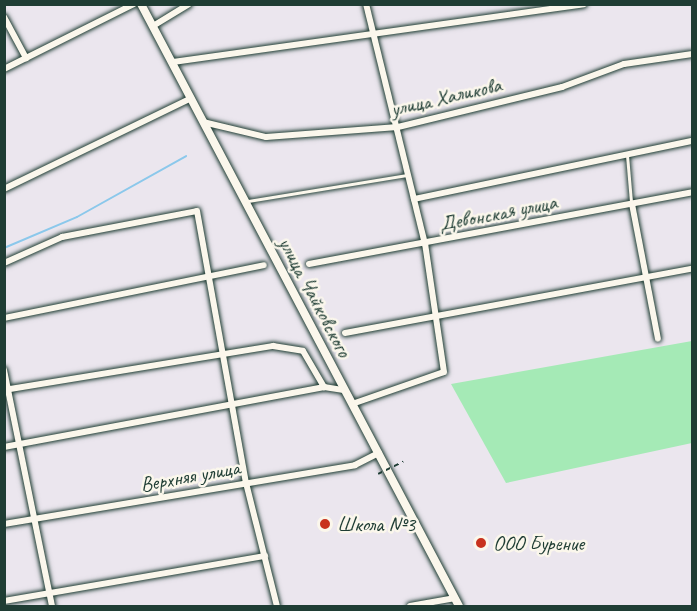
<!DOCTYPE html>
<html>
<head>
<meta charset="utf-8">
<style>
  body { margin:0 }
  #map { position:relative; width:697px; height:611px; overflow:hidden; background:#ebe6ee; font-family:Caveat,sans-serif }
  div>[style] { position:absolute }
  .green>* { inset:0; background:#a5eab6 }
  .stream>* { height:2px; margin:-1px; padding:0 1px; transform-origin:1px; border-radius:1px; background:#8bc8eb }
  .roads { filter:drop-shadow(0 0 2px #1f3d34) drop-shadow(0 0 2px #1f3d34) }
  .service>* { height:3px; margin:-1.5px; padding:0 1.5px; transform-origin:1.5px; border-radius:1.5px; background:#fbf7ec }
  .minor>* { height:6px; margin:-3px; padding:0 3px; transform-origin:3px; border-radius:3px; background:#fbf7ec }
  .secondary>* { height:8px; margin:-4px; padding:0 4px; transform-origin:4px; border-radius:4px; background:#fbf7ec }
  .path-bridge>* { height:1.5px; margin-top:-0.75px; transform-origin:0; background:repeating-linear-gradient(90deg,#1f3d34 0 4.5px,transparent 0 9px) }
  .dots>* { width:16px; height:16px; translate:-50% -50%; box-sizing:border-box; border:3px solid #fbf7ec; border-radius:50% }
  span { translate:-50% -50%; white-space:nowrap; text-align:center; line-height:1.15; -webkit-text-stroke:5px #fbf7ec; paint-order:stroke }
  .street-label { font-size:21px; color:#1f3d34 }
  .poi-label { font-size:21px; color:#1f3d34 }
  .left { translate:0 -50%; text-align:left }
  .frame { position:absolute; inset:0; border:6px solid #1f3d34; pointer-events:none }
</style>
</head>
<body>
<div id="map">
  <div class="green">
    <i style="clip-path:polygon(692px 341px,692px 443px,506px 483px,451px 384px)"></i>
  </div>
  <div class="stream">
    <i style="left:4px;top:248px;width:79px;rotate:-23deg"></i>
    <i style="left:77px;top:217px;width:125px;rotate:-29.2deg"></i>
  </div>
  <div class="roads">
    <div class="service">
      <i style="left:627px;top:155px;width:47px;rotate:85.1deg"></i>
      <i style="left:248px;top:201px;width:161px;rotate:-9.3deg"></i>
    </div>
    <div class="minor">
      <i style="left:4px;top:17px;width:47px;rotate:61.8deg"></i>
      <i style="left:153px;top:26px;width:42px;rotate:-31.4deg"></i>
      <i style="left:173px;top:62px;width:415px;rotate:-8deg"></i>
      <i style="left:4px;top:69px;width:145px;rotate:-26.6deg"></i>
      <i style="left:203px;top:122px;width:65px;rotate:13.4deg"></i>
      <i style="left:266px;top:137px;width:132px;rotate:-4.3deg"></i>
      <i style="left:398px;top:127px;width:169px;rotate:-13.7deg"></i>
      <i style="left:562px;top:87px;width:66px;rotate:-20.4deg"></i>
      <i style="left:624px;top:64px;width:69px;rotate:-8.4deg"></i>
      <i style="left:4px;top:189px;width:208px;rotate:-25.9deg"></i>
      <i style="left:414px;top:199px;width:284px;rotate:-11.8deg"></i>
      <i style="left:632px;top:204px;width:137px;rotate:79.1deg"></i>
      <i style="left:4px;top:263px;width:64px;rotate:-24.1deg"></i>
      <i style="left:62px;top:237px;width:137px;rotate:-10.9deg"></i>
      <i style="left:197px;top:211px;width:276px;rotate:79.8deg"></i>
      <i style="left:246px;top:483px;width:127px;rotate:75.9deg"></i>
      <i style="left:309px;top:264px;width:390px;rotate:-10.6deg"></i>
      <i style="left:4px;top:318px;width:265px;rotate:-11.5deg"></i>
      <i style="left:345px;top:333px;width:353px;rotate:-10.5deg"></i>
      <i style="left:4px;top:370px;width:241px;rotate:78.5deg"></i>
      <i style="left:4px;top:390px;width:273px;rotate:-9.3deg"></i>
      <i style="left:273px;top:346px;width:30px;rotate:9deg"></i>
      <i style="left:303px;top:351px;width:42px;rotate:59.7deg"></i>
      <i style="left:352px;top:404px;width:97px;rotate:-19.2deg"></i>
      <i style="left:444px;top:372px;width:129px;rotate:-98.4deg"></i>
      <i style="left:425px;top:244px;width:247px;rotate:-103.8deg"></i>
      <i style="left:4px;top:447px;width:326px;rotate:-10.6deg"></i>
      <i style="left:324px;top:387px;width:20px;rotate:9deg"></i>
      <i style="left:4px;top:524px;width:356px;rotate:-9.5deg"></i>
      <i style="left:355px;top:465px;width:27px;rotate:-27deg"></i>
      <i style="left:4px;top:601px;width:265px;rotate:-9.8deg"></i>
      <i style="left:410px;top:606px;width:46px;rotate:-10.1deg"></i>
    </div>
    <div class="secondary">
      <i style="left:141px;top:4px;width:681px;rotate:62.16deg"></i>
    </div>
  </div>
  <div class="path-bridge">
    <i style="left:378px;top:474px;width:28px;rotate:-26deg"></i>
  </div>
  <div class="dots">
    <i style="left:325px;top:524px;background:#c8321e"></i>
    <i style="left:481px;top:543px;background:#c8321e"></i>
  </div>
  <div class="street-label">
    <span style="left:446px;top:97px;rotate:-13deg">улица Халикова</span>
    <span style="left:498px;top:213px;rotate:-11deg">Девонская улица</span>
    <span style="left:315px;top:297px;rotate:62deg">улица Чайковского</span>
    <span style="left:190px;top:476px;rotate:-10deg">Верхняя улица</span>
  </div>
  <div class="poi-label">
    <span class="left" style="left:337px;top:524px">Школа №3</span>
    <span class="left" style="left:493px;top:543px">ООО Бурение</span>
  </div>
  <div class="frame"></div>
</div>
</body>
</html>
